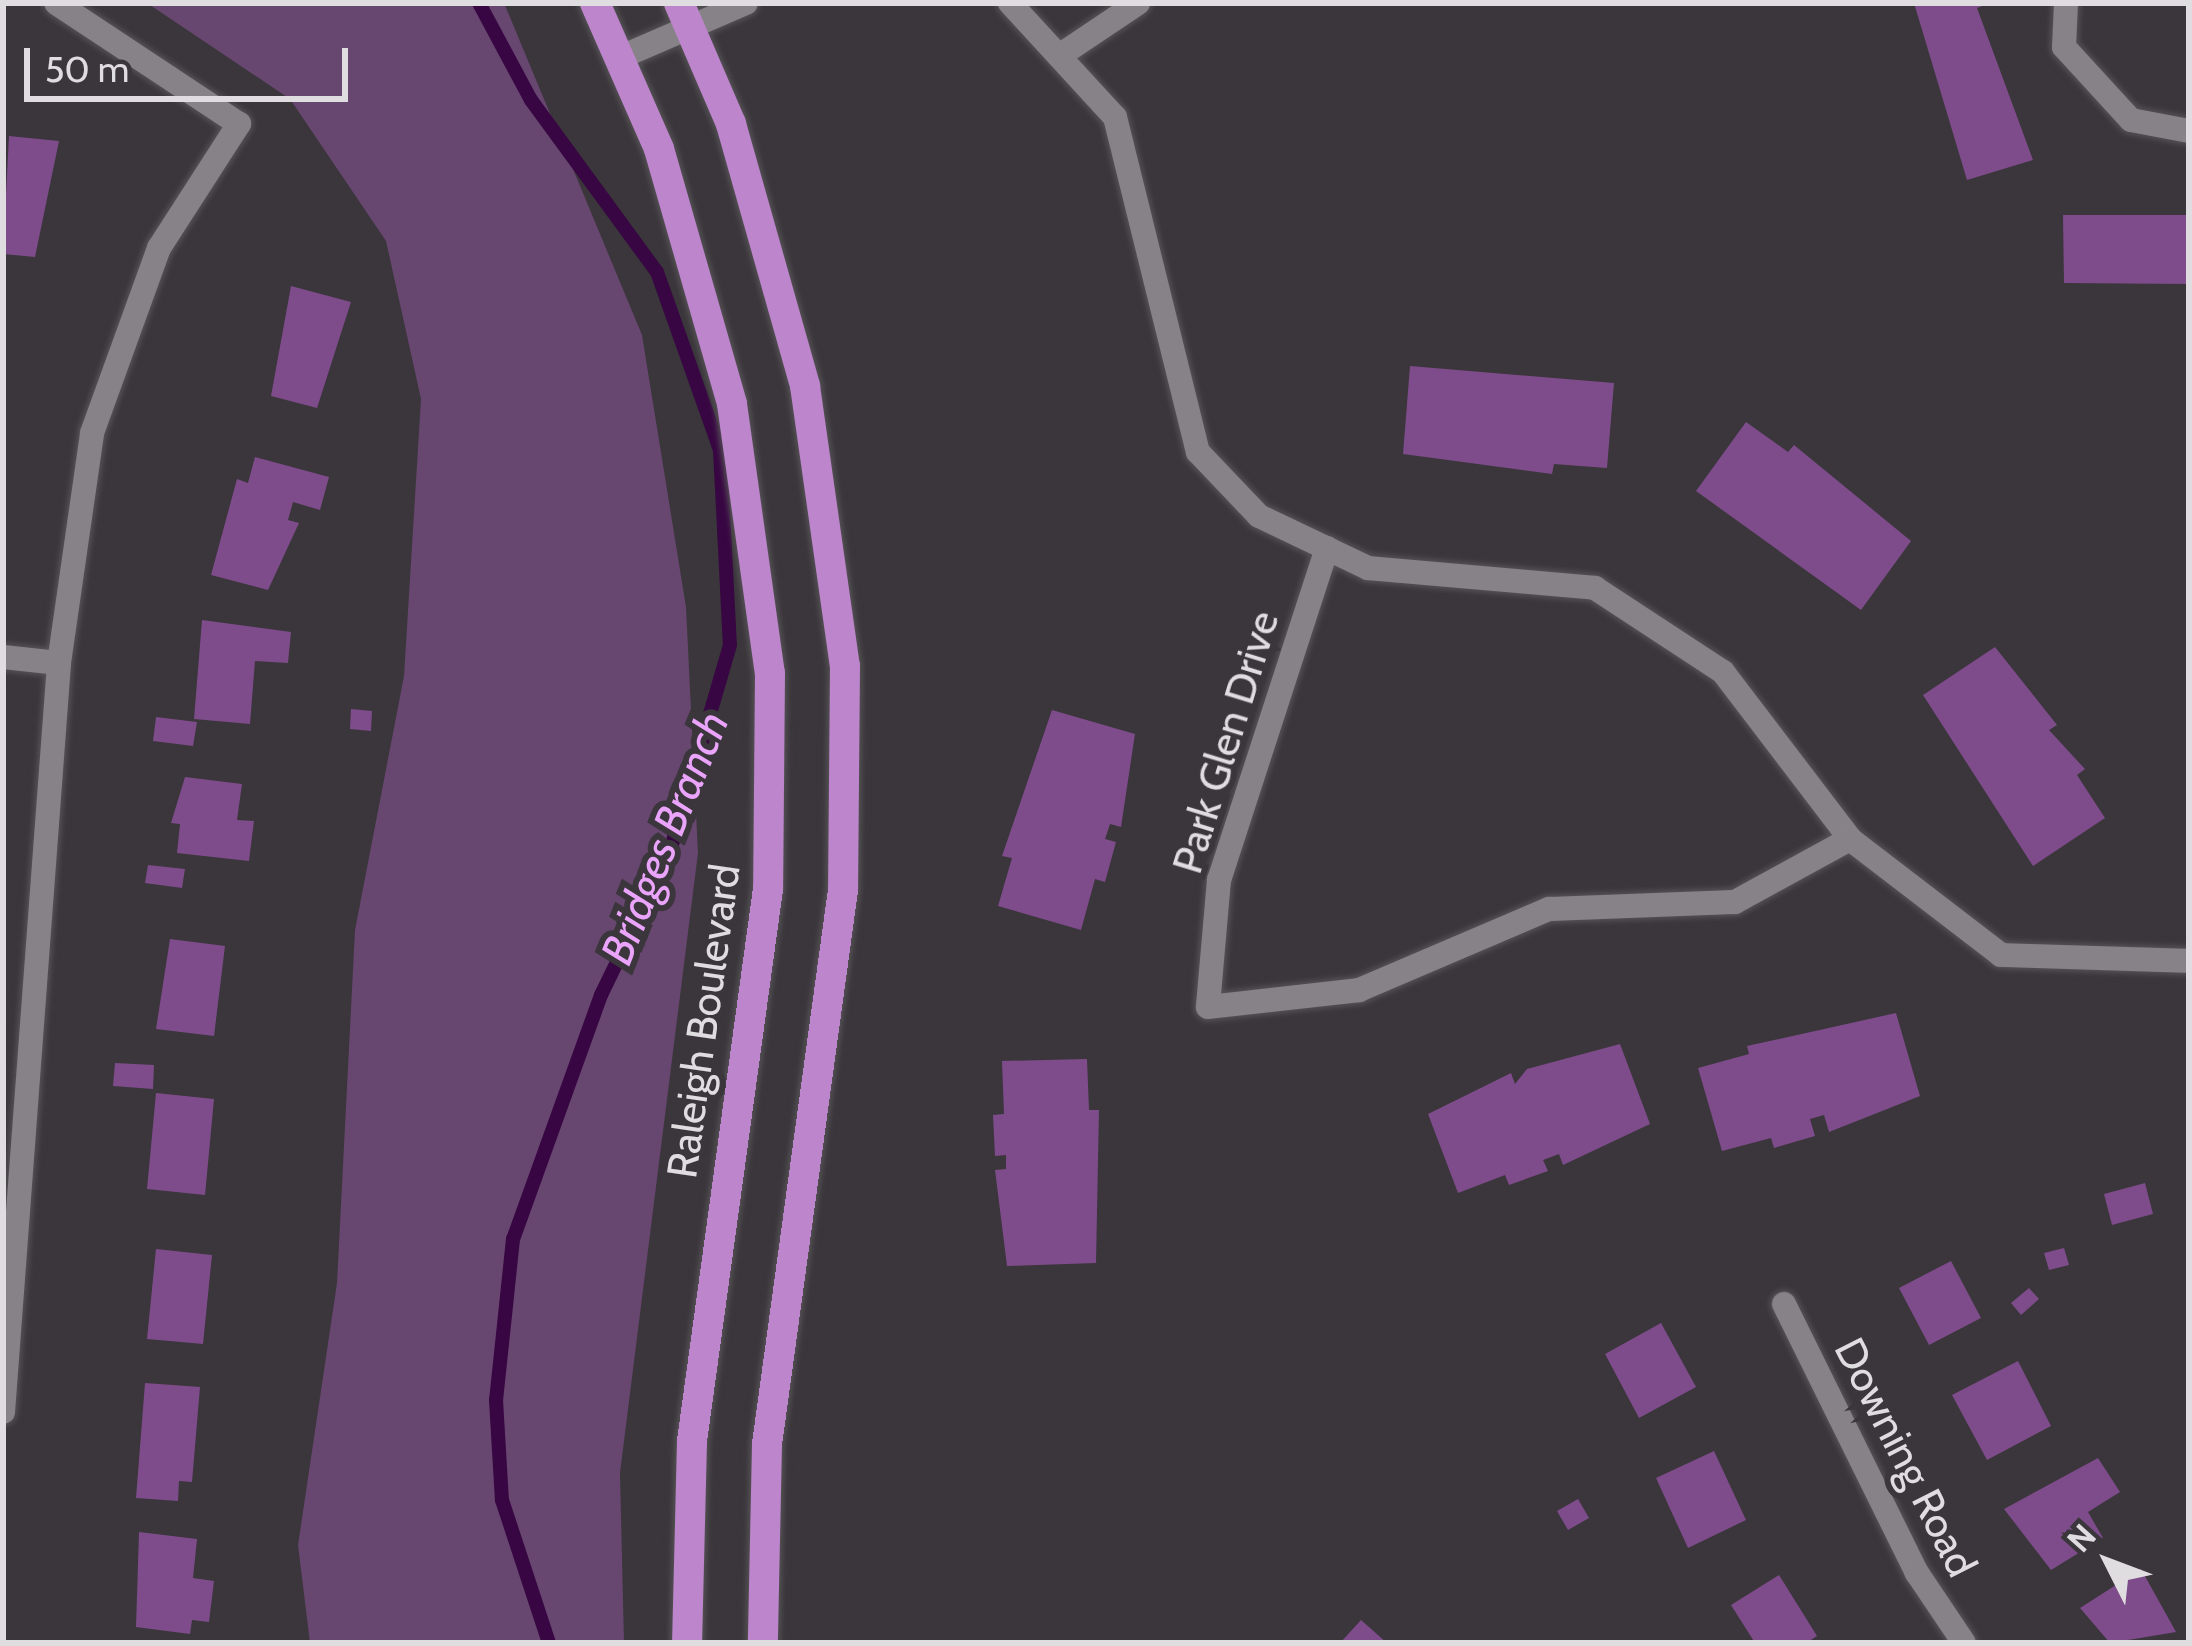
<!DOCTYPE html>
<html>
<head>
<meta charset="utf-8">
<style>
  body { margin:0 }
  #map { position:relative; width:2192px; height:1646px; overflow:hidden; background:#3a363b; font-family:Cabin,sans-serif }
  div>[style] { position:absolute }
  .green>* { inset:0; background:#67466f }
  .stream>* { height:14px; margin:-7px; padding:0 7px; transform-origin:7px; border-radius:7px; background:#380643 }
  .building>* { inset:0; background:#7e4c8b }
  .roads { filter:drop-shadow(0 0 3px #565357) drop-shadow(0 0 3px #565357) }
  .minor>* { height:24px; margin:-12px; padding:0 12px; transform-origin:12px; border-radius:12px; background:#878288 }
  .primary>* { height:30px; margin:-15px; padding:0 15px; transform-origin:15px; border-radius:15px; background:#bd85cb }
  span { translate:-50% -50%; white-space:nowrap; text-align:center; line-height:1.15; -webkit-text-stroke:12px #3a363b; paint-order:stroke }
  .street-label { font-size:42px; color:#e0dde1 }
  .water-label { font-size:45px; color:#eba4fc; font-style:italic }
  .frame { position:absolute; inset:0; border:6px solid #e0dde1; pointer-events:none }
  .north { position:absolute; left:2048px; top:1502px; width:120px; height:120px; -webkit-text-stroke:9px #3a363b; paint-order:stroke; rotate:312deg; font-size:33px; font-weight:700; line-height:48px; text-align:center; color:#e0dde1 }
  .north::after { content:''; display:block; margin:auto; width:42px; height:54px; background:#e0dde1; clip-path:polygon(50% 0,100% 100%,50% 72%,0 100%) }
  .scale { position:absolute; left:24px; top:48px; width:324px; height:54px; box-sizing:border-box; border:6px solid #e0dde1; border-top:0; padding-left:15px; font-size:36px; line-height:42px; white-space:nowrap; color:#e0dde1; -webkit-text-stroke:9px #3a363b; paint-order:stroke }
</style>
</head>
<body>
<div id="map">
  <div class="green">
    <i style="clip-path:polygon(147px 3px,504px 3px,642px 335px,686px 607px,698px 853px,620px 1473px,624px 1643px,310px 1643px,298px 1545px,337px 1283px,355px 930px,404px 676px,421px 399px,386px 241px,290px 99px)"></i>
  </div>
  <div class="stream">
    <i style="left:479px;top:3px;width:110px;rotate:61.8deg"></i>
    <i style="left:531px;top:100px;width:213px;rotate:53.8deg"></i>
    <i style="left:657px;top:272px;width:189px;rotate:70.5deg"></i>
    <i style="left:720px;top:450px;width:195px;rotate:87.1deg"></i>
    <i style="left:730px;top:645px;width:219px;rotate:106.2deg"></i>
    <i style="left:669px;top:855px;width:156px;rotate:115.9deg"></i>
    <i style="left:601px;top:995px;width:259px;rotate:109.8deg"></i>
    <i style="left:513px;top:1239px;width:162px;rotate:96deg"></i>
    <i style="left:496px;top:1400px;width:100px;rotate:86.6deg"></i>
    <i style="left:502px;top:1500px;width:151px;rotate:71.8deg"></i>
  </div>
  <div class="building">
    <i style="clip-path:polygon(1914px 3px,1990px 3px,1977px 8px,2033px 160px,1967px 180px)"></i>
    <i style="clip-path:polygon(9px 136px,59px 141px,35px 257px,3px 254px)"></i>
    <i style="clip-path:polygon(2063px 215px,2189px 215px,2189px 284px,2064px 283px)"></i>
    <i style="clip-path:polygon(291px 286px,351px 302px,317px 408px,271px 396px)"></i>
    <i style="clip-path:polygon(1410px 366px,1614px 383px,1607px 468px,1554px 464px,1552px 474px,1403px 454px)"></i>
    <i style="clip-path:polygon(1746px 422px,1788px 452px,1794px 445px,1911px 541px,1861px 610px,1696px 491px)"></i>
    <i style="clip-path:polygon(255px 457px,329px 477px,320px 510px,293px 502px,288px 520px,299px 523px,268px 590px,211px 575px,237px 479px,248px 483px)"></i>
    <i style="clip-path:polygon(202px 620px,291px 632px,288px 663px,255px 661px,250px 724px,194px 719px)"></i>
    <i style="clip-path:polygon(1995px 647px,2057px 725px,2049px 730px,2085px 769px,2077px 775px,2105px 818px,2033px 866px,1923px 695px)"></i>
    <i style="clip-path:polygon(351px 709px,372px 711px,371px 731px,350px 729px)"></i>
    <i style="clip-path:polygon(1052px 710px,1135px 734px,1121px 827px,1110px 824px,1105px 839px,1116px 842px,1105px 882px,1095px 879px,1081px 930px,998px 906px,1012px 858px,1002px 856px)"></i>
    <i style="clip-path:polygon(156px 717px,197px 722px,193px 746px,153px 741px)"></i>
    <i style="clip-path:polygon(185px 777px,242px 784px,237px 820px,254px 821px,249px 861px,177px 853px,180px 824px,171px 823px)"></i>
    <i style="clip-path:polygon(148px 865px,185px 869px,182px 888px,145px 883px)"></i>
    <i style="clip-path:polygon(170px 939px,225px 946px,214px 1036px,156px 1029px)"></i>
    <i style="clip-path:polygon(1896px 1013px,1920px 1096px,1829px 1132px,1824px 1115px,1810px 1119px,1815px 1136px,1774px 1148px,1771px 1138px,1722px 1151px,1698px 1068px,1749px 1054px,1747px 1046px)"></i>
    <i style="clip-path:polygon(1620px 1044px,1650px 1124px,1563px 1165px,1559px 1154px,1543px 1160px,1548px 1171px,1509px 1185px,1505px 1175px,1458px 1193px,1428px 1114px,1511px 1073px,1515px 1084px,1527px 1069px)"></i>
    <i style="clip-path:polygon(1087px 1059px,1089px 1110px,1099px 1110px,1096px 1263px,1007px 1266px,995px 1170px,1006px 1169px,1006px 1155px,995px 1156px,993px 1115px,1004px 1114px,1002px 1061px)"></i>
    <i style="clip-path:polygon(115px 1063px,154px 1065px,153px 1089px,113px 1086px)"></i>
    <i style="clip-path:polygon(156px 1093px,214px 1099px,205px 1195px,147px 1189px)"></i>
    <i style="clip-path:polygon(2145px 1183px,2153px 1214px,2112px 1225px,2104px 1194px)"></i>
    <i style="clip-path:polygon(2064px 1248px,2069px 1265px,2049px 1270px,2044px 1253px)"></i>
    <i style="clip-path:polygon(156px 1249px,212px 1255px,203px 1344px,147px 1339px)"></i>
    <i style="clip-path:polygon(1951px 1261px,1981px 1318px,1929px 1345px,1899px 1288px)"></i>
    <i style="clip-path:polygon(2029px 1288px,2039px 1299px,2021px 1315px,2011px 1303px)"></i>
    <i style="clip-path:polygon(1661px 1323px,1696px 1387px,1639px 1418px,1605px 1354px)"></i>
    <i style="clip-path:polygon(2018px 1361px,2051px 1426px,1987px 1460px,1952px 1395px)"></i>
    <i style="clip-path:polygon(145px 1383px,200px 1387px,192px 1482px,179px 1481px,178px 1501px,136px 1498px)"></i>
    <i style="clip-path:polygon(1714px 1451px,1746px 1520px,1688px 1548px,1656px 1478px)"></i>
    <i style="clip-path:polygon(2098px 1458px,2120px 1492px,2088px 1512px,2103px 1538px,2051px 1570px,2004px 1509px)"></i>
    <i style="clip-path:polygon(1578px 1499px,1589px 1518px,1568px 1530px,1557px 1511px)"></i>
    <i style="clip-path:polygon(139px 1532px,197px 1539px,193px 1578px,214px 1581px,209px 1622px,192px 1620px,190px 1634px,136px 1627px)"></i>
    <i style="clip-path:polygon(2141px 1569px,2176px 1632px,2110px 1643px,2080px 1608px)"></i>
    <i style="clip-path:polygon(1779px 1575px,1817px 1636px,1806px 1643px,1755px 1643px,1731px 1605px)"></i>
    <i style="clip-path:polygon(1361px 1620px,1387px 1643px,1340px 1643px)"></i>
  </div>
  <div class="roads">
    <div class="minor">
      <i style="left:1010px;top:3px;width:155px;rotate:47.4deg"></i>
      <i style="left:1115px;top:117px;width:345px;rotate:76.1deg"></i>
      <i style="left:1198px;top:452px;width:88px;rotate:46.4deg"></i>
      <i style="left:1259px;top:516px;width:121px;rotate:25.5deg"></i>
      <i style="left:1368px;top:568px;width:228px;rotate:5deg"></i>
      <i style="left:1595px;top:588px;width:153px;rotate:33.3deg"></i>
      <i style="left:1723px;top:672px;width:210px;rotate:52.7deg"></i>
      <i style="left:1850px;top:839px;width:190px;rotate:37.5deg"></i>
      <i style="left:2001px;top:955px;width:188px;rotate:1.8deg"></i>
      <i style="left:2066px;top:3px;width:44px;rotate:92.6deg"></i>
      <i style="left:2064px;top:47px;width:99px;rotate:47.5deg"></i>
      <i style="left:2131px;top:120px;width:59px;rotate:10.7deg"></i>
      <i style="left:1065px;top:52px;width:88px;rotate:-33.9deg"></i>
      <i style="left:621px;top:57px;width:136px;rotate:-23.4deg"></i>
      <i style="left:1327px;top:548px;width:349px;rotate:108deg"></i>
      <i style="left:1219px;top:880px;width:127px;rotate:95deg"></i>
      <i style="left:1208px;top:1007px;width:152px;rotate:-6.4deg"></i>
      <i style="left:1359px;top:990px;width:207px;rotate:-23.1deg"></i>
      <i style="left:1549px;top:909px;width:186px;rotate:-2.2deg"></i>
      <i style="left:1735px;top:902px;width:131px;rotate:-28.7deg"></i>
      <i style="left:3px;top:657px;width:56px;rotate:6.1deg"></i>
      <i style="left:1784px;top:1304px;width:300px;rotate:63.7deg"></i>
      <i style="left:1917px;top:1573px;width:84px;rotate:56.1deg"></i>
      <i style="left:3px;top:1412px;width:751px;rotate:-85.72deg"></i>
      <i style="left:59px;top:663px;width:232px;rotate:-81.8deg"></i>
      <i style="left:92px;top:433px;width:197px;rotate:-70.1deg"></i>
      <i style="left:159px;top:248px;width:148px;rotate:-57.2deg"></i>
      <i style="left:239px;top:124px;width:219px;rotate:-146.5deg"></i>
    </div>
    <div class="primary">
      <i style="left:595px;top:3px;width:159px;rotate:66.3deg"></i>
      <i style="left:659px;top:149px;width:265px;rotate:74deg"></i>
      <i style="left:732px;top:404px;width:272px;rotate:82deg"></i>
      <i style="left:770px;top:673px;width:216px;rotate:90.5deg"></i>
      <i style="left:768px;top:889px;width:557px;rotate:97.84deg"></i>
      <i style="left:692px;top:1441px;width:202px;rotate:91.4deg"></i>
      <i style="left:679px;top:3px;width:132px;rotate:66.7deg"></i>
      <i style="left:731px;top:124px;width:272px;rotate:74.2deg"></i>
      <i style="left:805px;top:386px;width:283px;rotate:81.9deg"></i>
      <i style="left:845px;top:666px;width:224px;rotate:90.5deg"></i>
      <i style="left:843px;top:890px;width:559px;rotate:97.81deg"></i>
      <i style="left:767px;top:1444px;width:199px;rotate:91.2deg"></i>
    </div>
  </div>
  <div class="street-label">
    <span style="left:1225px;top:742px;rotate:-73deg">Park Glen Drive</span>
    <span style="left:703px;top:1021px;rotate:-82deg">Raleigh Boulevard</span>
    <span style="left:1906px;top:1457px;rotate:63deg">Downing Road</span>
  </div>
  <div class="water-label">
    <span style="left:665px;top:838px;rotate:-68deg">Bridges Branch</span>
  </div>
  <div class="frame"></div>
  <div class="north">N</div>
  <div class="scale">50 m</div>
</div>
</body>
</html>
